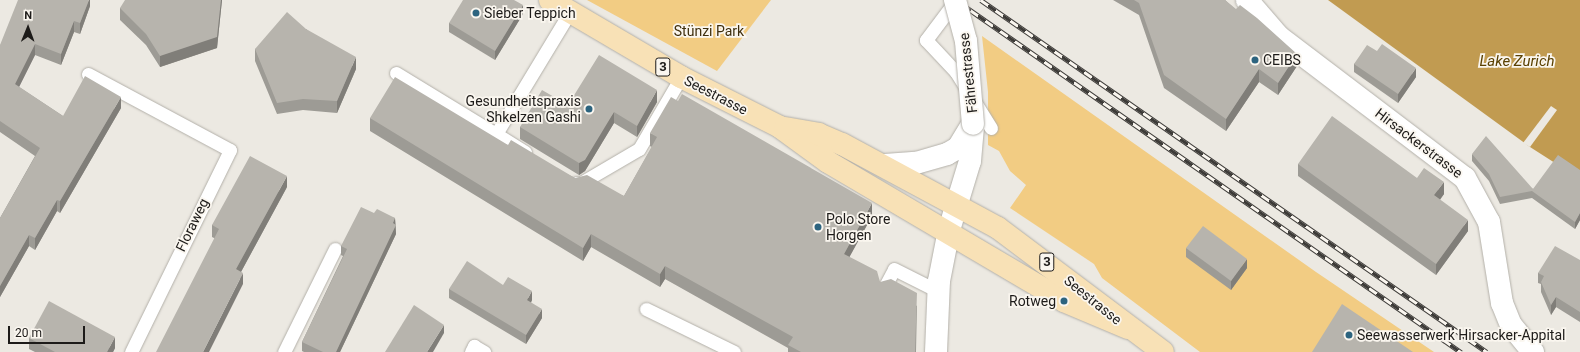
<!DOCTYPE html>
<html>
<head>
<meta charset="utf-8">
<style>
  body { margin:0 }
  #map { position:relative; width:1580px; height:352px; overflow:hidden; background:#ece9e2; font-family:Roboto,sans-serif }
  div>[style] { position:absolute }
  .green>* { inset:0; background:#f2cc83 }
  .water>* { inset:0; background:#c19b51 }
  .pier>* { inset:0; background:#ece9e2 }
  .roads { filter:drop-shadow(0 0 1px #b3b0a9) drop-shadow(0 0 1px #b3b0a9) }
  .lane>* { height:13px; margin:-6.5px; padding:0 6.5px; transform-origin:6.5px; border-radius:6.5px; background:#fff }
  .street>* { height:22px; margin:-11px; padding:0 11px; transform-origin:11px; border-radius:11px; background:#fff }
  .secondary>* { height:22px; margin:-11px; padding:0 11px; transform-origin:11px; border-radius:11px; background:#fff }
  .primary>* { height:22px; margin:-11px; padding:0 11px; transform-origin:11px; border-radius:11px; background:#f8e1b6 }
  .rail>* { height:4.5px; margin-top:-2.25px; transform-origin:0; background:repeating-linear-gradient(90deg,#faf6ef 0 9px,#3d3b38 0 18px); box-sizing:border-box; border-block:1px solid #3d3b38 }
  .bridges { filter:drop-shadow(0 0 1px #b3b0a9) drop-shadow(0 0 1px #b3b0a9) }
  .secondary-bridge>* { height:22px; margin:-11px; padding:0 11px; transform-origin:11px; border-radius:11px; background:#fff }
  .wall>* { inset:0; background:#9d9b95 }
  .shaded-wall>* { inset:0; background:#807e79 }
  .building>* { inset:0; background:#b7b4ad }
  .dots>* { width:11px; height:11px; translate:-50% -50%; box-sizing:border-box; border:2px solid #faf6ef; border-radius:50% }
  span { translate:-50% -50%; white-space:nowrap; text-align:center; line-height:1.15; -webkit-text-stroke:3.5px #faf6ef; paint-order:stroke }
  .shield-label span { padding:1px 3px; background:#faf6ef; border:1px solid; border-radius:3px; -webkit-text-stroke-width:0 }
  .shield-label { font-size:13px; color:#1d1b19; font-weight:700 }
  .poi-label { font-size:14px; color:#1d1b19 }
  .left { translate:0 -50%; text-align:left }
  .right { translate:-100% -50%; text-align:right }
  .park-label { font-size:14px; color:#3e2e0c }
  .street-label { font-size:14px; color:#1d1b19 }
  .water-label { font-size:15px; color:#5b4102; font-style:italic }
  .north { position:absolute; left:8px; top:8px; width:40px; height:40px; -webkit-text-stroke:3px #faf6ef; paint-order:stroke; rotate:1deg; font-size:11px; font-weight:700; line-height:16px; text-align:center; color:#1d1b19 }
  .north::after { content:''; display:block; margin:auto; width:14px; height:18px; background:#1d1b19; clip-path:polygon(50% 0,100% 100%,50% 72%,0 100%) }
  .scale { position:absolute; left:8px; top:326px; width:77px; height:18px; box-sizing:border-box; border:2px solid #1d1b19; border-top:0; padding-left:5px; font-size:12px; line-height:14px; white-space:nowrap; color:#1d1b19; -webkit-text-stroke:3px #faf6ef; paint-order:stroke }
</style>
</head>
<body>
<div id="map">
  <div class="green">
    <i style="clip-path:polygon(587px 0,771px 0,717px 71px)"></i>
    <i style="clip-path:polygon(982px 36px,1316px 272px,1434px 352px,1200px 352px,1102px 278px,1094px 264px,1010px 208px,1026px 185px,1010px 171px,999px 151px,988px 145px,988px 92px)"></i>
  </div>
  <div class="water">
    <i style="clip-path:polygon(1328px 0,1580px 0,1580px 179px,1530px 147px)"></i>
  </div>
  <div class="pier">
    <i style="clip-path:polygon(1551px 106px,1557px 110px,1530px 147px,1523px 143px)"></i>
  </div>
  <div class="roads">
    <div class="lane">
      <i style="left:956px;top:0;width:50px;rotate:126.9deg"></i>
      <i style="left:926px;top:40px;width:44px;rotate:46.8deg"></i>
      <i style="left:956px;top:72px;width:66px;rotate:58deg"></i>
      <i style="left:396px;top:73px;width:117px;rotate:31.4deg"></i>
      <i style="left:88px;top:74px;width:161px;rotate:28.2deg"></i>
      <i style="left:230px;top:150px;width:225px;rotate:116.1deg"></i>
      <i style="left:525px;top:152px;width:34px;rotate:-148deg"></i>
      <i style="left:496px;top:134px;width:143px;rotate:-58.8deg"></i>
      <i style="left:576px;top:183px;width:3px;rotate:18deg"></i>
      <i style="left:579px;top:184px;width:69px;rotate:-30.3deg"></i>
      <i style="left:639px;top:149px;width:83px;rotate:-59.7deg"></i>
      <i style="left:884px;top:288px;width:21px;rotate:-62deg"></i>
      <i style="left:894px;top:269px;width:49px;rotate:26.6deg"></i>
      <i style="left:646px;top:309px;width:98px;rotate:26deg"></i>
      <i style="left:284px;top:352px;width:115px;rotate:-63.7deg"></i>
      <i style="left:471px;top:352px;width:7px;rotate:-63deg"></i>
      <i style="left:474px;top:346px;width:12px;rotate:31deg"></i>
    </div>
    <div class="street">
      <i style="left:1247px;top:0;width:49px;rotate:49.1deg"></i>
      <i style="left:1279px;top:37px;width:233px;rotate:37.2deg"></i>
      <i style="left:1465px;top:178px;width:50px;rotate:61.4deg"></i>
      <i style="left:1489px;top:222px;width:82px;rotate:80.9deg"></i>
      <i style="left:1502px;top:303px;width:24px;rotate:68deg"></i>
      <i style="left:1511px;top:325px;width:35px;rotate:51deg"></i>
      <i style="left:936px;top:352px;width:71px;rotate:-87.6deg"></i>
      <i style="left:939px;top:281px;width:52px;rotate:-78.9deg"></i>
    </div>
    <div class="secondary">
      <i style="left:885px;top:165px;width:31px;rotate:-4deg"></i>
      <i style="left:916px;top:163px;width:32px;rotate:-16deg"></i>
      <i style="left:947px;top:154px;width:13px;rotate:-29deg"></i>
      <i style="left:958px;top:148px;width:27px;rotate:-59deg"></i>
      <i style="left:949px;top:230px;width:72px;rotate:-73.1deg"></i>
      <i style="left:970px;top:161px;width:37px;rotate:-85deg"></i>
    </div>
    <div class="primary">
      <i style="left:550px;top:0;width:152px;rotate:30.4deg"></i>
      <i style="left:681px;top:77px;width:111px;rotate:26.8deg"></i>
      <i style="left:780px;top:127px;width:59px;rotate:36.1deg"></i>
      <i style="left:828px;top:162px;width:274px;rotate:30.5deg"></i>
      <i style="left:1064px;top:301px;width:69px;rotate:22.9deg"></i>
      <i style="left:785px;top:128px;width:34px;rotate:10deg"></i>
      <i style="left:818px;top:134px;width:26px;rotate:23deg"></i>
      <i style="left:842px;top:144px;width:177px;rotate:28.3deg"></i>
      <i style="left:998px;top:228px;width:206px;rotate:36.9deg"></i>
    </div>
  </div>
  <div class="rail">
    <i style="left:956px;top:0;width:616px;rotate:34.88deg"></i>
    <i style="left:981px;top:0;width:616px;rotate:34.82deg"></i>
  </div>
  <div class="bridges">
    <div class="secondary-bridge">
      <i style="left:955px;top:0;width:42px;rotate:75deg"></i>
      <i style="left:966px;top:41px;width:83px;rotate:85.2deg"></i>
    </div>
  </div>
  <div class="wall">
    <i style="clip-path:polygon(90px 0,90px 6px,80px 34px,74px 32px,61px 65px,35px 55px,19px 87px,63px 116px,121px 108px,60px 213px,57px 211px,35px 250px,29px 246px,0 297px,0 218px,35px 156px,0 132px,0 45px)"></i>
    <i style="clip-path:polygon(222px 0,217px 48px,160px 67px,146px 45px,120px 20px,120px 8px)"></i>
    <i style="clip-path:polygon(1113px 0,1225px 0,1297px 66px,1278px 95px,1259px 82px,1226px 131px,1164px 88px,1139px 15px)"></i>
    <i style="clip-path:polygon(523px 14px,495px 60px,449px 32px,449px 23px)"></i>
    <i style="clip-path:polygon(306px 29px,356px 69px,337px 113px,303px 110px,277px 114px,255px 61px,255px 49px)"></i>
    <i style="clip-path:polygon(1377px 51px,1416px 77px,1398px 103px,1354px 72px,1354px 64px)"></i>
    <i style="clip-path:polygon(657px 102px,637px 137px,614px 123px,585px 171px,579px 175px,520px 139px,520px 127px,568px 105px)"></i>
    <i style="clip-path:polygon(370px 118px,508px 145px,575px 178px,624px 196px,652px 147px,650px 146px,650px 133px,872px 216px,849px 257px,880px 282px,917px 306px,916px 352px,788px 352px,788px 348px,665px 279px,660px 287px,591px 247px,583px 261px,370px 131px)"></i>
    <i style="clip-path:polygon(1472px 154px,1533px 189px,1580px 170px,1580px 220px,1575px 229px,1532px 198px,1500px 204px,1489px 181px,1472px 161px)"></i>
    <i style="clip-path:polygon(1298px 164px,1417px 178px,1444px 194px,1440px 200px,1468px 231px,1436px 275px,1298px 176px)"></i>
    <i style="clip-path:polygon(287px 187px,241px 272px,243px 284px,214px 238px,212px 237px,212px 225px)"></i>
    <i style="clip-path:polygon(374px 213px,395px 218px,396px 234px,340px 352px,304px 352px,302px 351px,302px 342px,343px 256px,341px 255px,341px 246px)"></i>
    <i style="clip-path:polygon(1186px 248px,1247px 268px,1231px 290px,1186px 257px)"></i>
    <i style="clip-path:polygon(1580px 260px,1580px 322px,1556px 307px,1551px 315px,1541px 292px,1541px 284px,1538px 283px,1538px 273px)"></i>
    <i style="clip-path:polygon(503px 285px,532px 300px,531px 303px,542px 318px,526px 344px,449px 298px,449px 289px)"></i>
    <i style="clip-path:polygon(29px 338px,115px 348px,113px 352px,35px 352px,29px 349px)"></i>
  </div>
  <div class="shaded-wall">
    <i style="clip-path:polygon(89px 0,90px 0,90px 6px,80px 34px,80px 23px)"></i>
    <i style="clip-path:polygon(221px 0,222px 0,217px 48px,160px 67px,160px 56px)"></i>
    <i style="clip-path:polygon(523px 5px,523px 14px,495px 60px,495px 51px)"></i>
    <i style="clip-path:polygon(74px 21px,74px 32px,61px 65px,61px 54px)"></i>
    <i style="clip-path:polygon(35px 44px,35px 55px,15px 95px,15px 84px)"></i>
    <i style="clip-path:polygon(1297px 54px,1297px 66px,1278px 95px,1278px 83px)"></i>
    <i style="clip-path:polygon(356px 57px,356px 69px,337px 113px,337px 101px)"></i>
    <i style="clip-path:polygon(1416px 68px,1416px 77px,1398px 103px,1398px 94px)"></i>
    <i style="clip-path:polygon(1259px 69px,1259px 82px,1226px 131px,1226px 119px)"></i>
    <i style="clip-path:polygon(657px 90px,657px 102px,637px 137px,637px 126px)"></i>
    <i style="clip-path:polygon(121px 97px,121px 108px,60px 213px,60px 201px)"></i>
    <i style="clip-path:polygon(614px 112px,614px 123px,585px 171px,579px 175px,579px 163px)"></i>
    <i style="clip-path:polygon(287px 176px,287px 187px,236px 281px,236px 269px)"></i>
    <i style="clip-path:polygon(1444px 182px,1444px 194px,1434px 207px,1434px 195px)"></i>
    <i style="clip-path:polygon(57px 200px,57px 211px,35px 250px,35px 238px)"></i>
    <i style="clip-path:polygon(872px 203px,872px 216px,844px 267px,844px 254px)"></i>
    <i style="clip-path:polygon(1580px 213px,1580px 220px,1575px 229px,1575px 222px)"></i>
    <i style="clip-path:polygon(395px 218px,396px 234px,340px 352px,336px 352px)"></i>
    <i style="clip-path:polygon(1468px 220px,1468px 231px,1436px 275px,1436px 264px)"></i>
    <i style="clip-path:polygon(591px 234px,591px 247px,583px 261px,583px 248px)"></i>
    <i style="clip-path:polygon(29px 235px,29px 246px,0 297px,0 286px)"></i>
    <i style="clip-path:polygon(1247px 259px,1247px 268px,1231px 290px,1231px 281px)"></i>
    <i style="clip-path:polygon(665px 266px,665px 279px,660px 287px,660px 274px)"></i>
    <i style="clip-path:polygon(243px 273px,243px 284px,209px 352px,203px 352px)"></i>
    <i style="clip-path:polygon(532px 291px,532px 300px,527px 309px,527px 300px)"></i>
    <i style="clip-path:polygon(1556px 297px,1556px 307px,1551px 315px,1551px 305px)"></i>
    <i style="clip-path:polygon(542px 309px,542px 318px,526px 344px,526px 335px)"></i>
    <i style="clip-path:polygon(444px 325px,444px 333px,433px 352px,427px 352px)"></i>
    <i style="clip-path:polygon(115px 337px,115px 348px,113px 352px,107px 352px)"></i>
  </div>
  <div class="building">
    <i style="clip-path:polygon(18px 0,89px 0,80px 23px,74px 21px,61px 54px,35px 44px,15px 84px,63px 116px,85px 76px,121px 97px,60px 201px,57px 200px,35px 238px,29px 235px,0 286px,0 218px,40px 148px,0 121px,0 45px)"></i>
    <i style="clip-path:polygon(125px 0,221px 0,217px 37px,160px 56px,146px 34px,120px 8px)"></i>
    <i style="clip-path:polygon(463px 0,514px 0,523px 5px,495px 51px,449px 23px)"></i>
    <i style="clip-path:polygon(1134px 0,1225px 0,1236px 9px,1240px 5px,1257px 18px,1297px 54px,1278px 83px,1259px 69px,1226px 119px,1164px 75px,1139px 3px)"></i>
    <i style="clip-path:polygon(287px 12px,306px 29px,356px 57px,337px 101px,303px 99px,277px 103px,255px 49px)"></i>
    <i style="clip-path:polygon(1382px 44px,1416px 68px,1398px 94px,1354px 64px,1367px 45px,1377px 51px)"></i>
    <i style="clip-path:polygon(599px 55px,657px 90px,637px 126px,614px 112px,585px 160px,579px 163px,520px 127px,542px 90px,568px 105px)"></i>
    <i style="clip-path:polygon(395px 77px,508px 145px,511px 140px,575px 178px,587px 175px,624px 196px,657px 137px,650px 133px,671px 97px,678px 101px,682px 94px,872px 203px,844px 254px,877px 271px,880px 282px,891px 279px,917px 293px,915px 352px,801px 352px,788px 345px,793px 337px,665px 266px,660px 274px,591px 234px,583px 248px,370px 118px)"></i>
    <i style="clip-path:polygon(1332px 116px,1417px 178px,1424px 168px,1444px 182px,1434px 195px,1468px 220px,1436px 264px,1298px 164px)"></i>
    <i style="clip-path:polygon(1486px 136px,1533px 189px,1558px 155px,1580px 170px,1580px 213px,1575px 222px,1532px 191px,1500px 197px,1489px 174px,1472px 154px)"></i>
    <i style="clip-path:polygon(250px 156px,287px 176px,236px 269px,243px 273px,203px 352px,156px 352px,219px 229px,212px 225px)"></i>
    <i style="clip-path:polygon(361px 207px,374px 213px,377px 209px,395px 218px,393px 223px,396px 225px,336px 352px,323px 352px,302px 342px,347px 249px,341px 246px)"></i>
    <i style="clip-path:polygon(1203px 226px,1247px 259px,1231px 281px,1186px 248px)"></i>
    <i style="clip-path:polygon(1555px 246px,1580px 260px,1580px 312px,1556px 297px,1551px 305px,1541px 282px,1544px 276px,1538px 273px)"></i>
    <i style="clip-path:polygon(467px 261px,503px 285px,508px 277px,532px 291px,527px 300px,542px 309px,526px 335px,449px 289px)"></i>
    <i style="clip-path:polygon(49px 301px,115px 337px,107px 352px,55px 352px,29px 338px)"></i>
    <i style="clip-path:polygon(1342px 304px,1413px 352px,1312px 352px)"></i>
    <i style="clip-path:polygon(414px 305px,444px 325px,427px 352px,385px 352px)"></i>
  </div>
  <div class="dots">
    <i style="left:476px;top:13px;background:#2d647f"></i>
    <i style="left:1255px;top:60px;background:#2d647f"></i>
    <i style="left:589px;top:109px;background:#2d647f"></i>
    <i style="left:818px;top:227px;background:#2d647f"></i>
    <i style="left:1064px;top:301px;background:#2d647f"></i>
    <i style="left:1349px;top:335px;background:#2d647f"></i>
  </div>
  <div class="shield-label">
    <span style="left:663px;top:67px">3</span>
    <span style="left:1047px;top:262px">3</span>
  </div>
  <div class="poi-label">
    <span class="left" style="left:484px;top:13px">Sieber Teppich</span>
    <span class="left" style="left:1263px;top:60px">CEIBS</span>
    <span class="right" style="left:581px;top:109px">Gesundheitspraxis<br>Shkelzen Gashi</span>
    <span class="left" style="left:826px;top:227px">Polo Store<br>Horgen</span>
    <span class="right" style="left:1056px;top:301px">Rotweg</span>
    <span class="left" style="left:1357px;top:335px">Seewasserwerk Hirsacker-Appital</span>
  </div>
  <div class="park-label">
    <span style="left:709px;top:31px">Stünzi Park</span>
  </div>
  <div class="street-label">
    <span style="left:968px;top:73px;rotate:-96deg">Fährestrasse</span>
    <span style="left:716px;top:95px;rotate:27deg">Seestrasse</span>
    <span style="left:1419px;top:143px;rotate:37deg">Hirsackerstrasse</span>
    <span style="left:192px;top:225px;rotate:-64deg">Floraweg</span>
    <span style="left:1093px;top:300px;rotate:39deg">Seestrasse</span>
  </div>
  <div class="water-label">
    <span style="left:1517px;top:62px">Lake Zurich</span>
  </div>
  <div class="north">N</div>
  <div class="scale">20 m</div>
</div>
</body>
</html>
